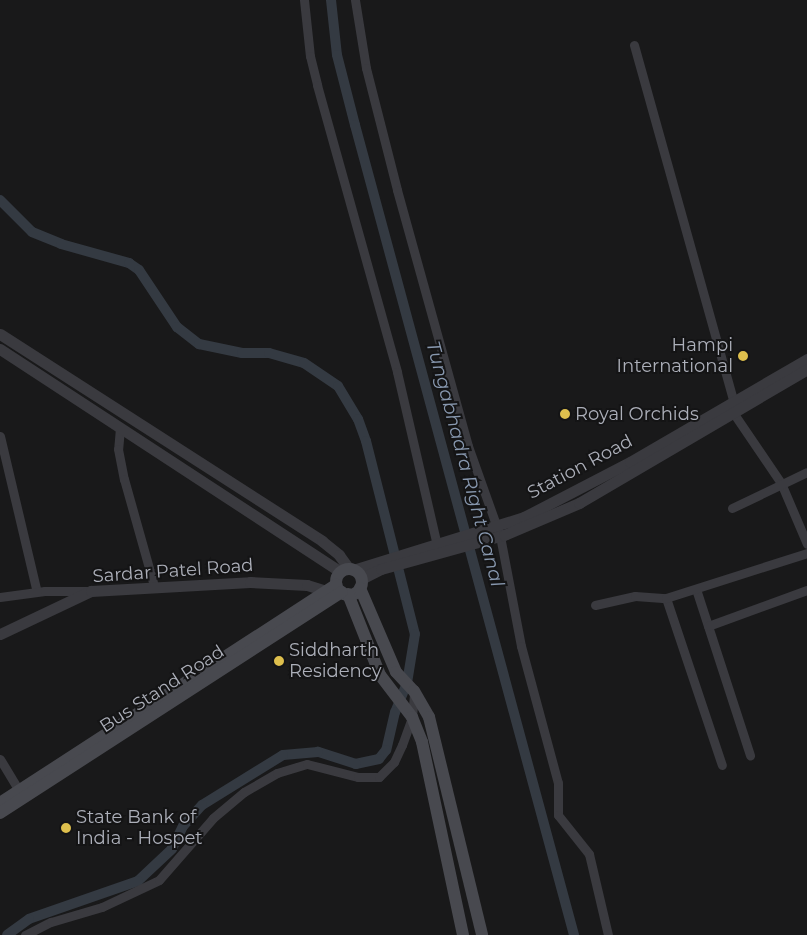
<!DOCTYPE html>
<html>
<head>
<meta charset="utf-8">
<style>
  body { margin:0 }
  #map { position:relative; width:807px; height:935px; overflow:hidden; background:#19191a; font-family:Montserrat,sans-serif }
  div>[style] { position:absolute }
  .canal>* { height:10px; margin:-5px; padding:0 5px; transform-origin:5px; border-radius:5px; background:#343a42 }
  .minor>* { height:9px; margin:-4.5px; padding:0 4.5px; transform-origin:4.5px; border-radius:4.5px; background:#3a3a3f }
  .tertiary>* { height:11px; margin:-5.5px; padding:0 5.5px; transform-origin:5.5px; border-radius:5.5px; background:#3a3a3f }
  .secondary>* { height:12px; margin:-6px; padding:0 6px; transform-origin:6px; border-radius:6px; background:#48494f }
  .secondary>.ring { margin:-6px; padding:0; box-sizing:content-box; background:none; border:12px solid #48494f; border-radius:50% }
  .dots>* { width:14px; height:14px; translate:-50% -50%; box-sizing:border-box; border:2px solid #141415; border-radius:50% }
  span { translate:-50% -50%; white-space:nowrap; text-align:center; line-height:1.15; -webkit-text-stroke:4px #141415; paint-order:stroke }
  .poi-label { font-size:18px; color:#acafb9 }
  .right { translate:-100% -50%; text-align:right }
  .left { translate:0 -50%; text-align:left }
  .street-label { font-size:18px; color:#acafb9 }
  .water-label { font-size:19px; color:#8898af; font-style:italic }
</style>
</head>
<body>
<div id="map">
  <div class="canal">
    <i style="left:331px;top:0;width:55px;rotate:83.8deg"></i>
    <i style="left:337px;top:55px;width:72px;rotate:75.6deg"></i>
    <i style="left:355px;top:125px;width:839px;rotate:74.87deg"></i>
    <i style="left:0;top:200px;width:45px;rotate:45deg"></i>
    <i style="left:32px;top:232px;width:31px;rotate:22deg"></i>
    <i style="left:61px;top:244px;width:71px;rotate:15.6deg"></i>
    <i style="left:129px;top:263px;width:12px;rotate:35deg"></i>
    <i style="left:139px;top:270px;width:69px;rotate:56.3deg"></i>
    <i style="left:177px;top:327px;width:28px;rotate:38deg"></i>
    <i style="left:199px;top:344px;width:44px;rotate:11.8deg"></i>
    <i style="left:242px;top:353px;width:27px"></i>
    <i style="left:269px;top:353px;width:36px;rotate:16deg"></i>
    <i style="left:304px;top:363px;width:41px;rotate:34.1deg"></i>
    <i style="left:338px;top:386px;width:39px;rotate:59deg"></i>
    <i style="left:358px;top:419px;width:23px;rotate:70deg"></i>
    <i style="left:366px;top:441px;width:199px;rotate:75.8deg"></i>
    <i style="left:415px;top:634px;width:50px;rotate:99.3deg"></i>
    <i style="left:407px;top:683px;width:31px;rotate:112deg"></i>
    <i style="left:395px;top:712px;width:39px;rotate:103deg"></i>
    <i style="left:386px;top:750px;width:11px;rotate:128deg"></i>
    <i style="left:379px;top:759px;width:24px;rotate:168deg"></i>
    <i style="left:356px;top:764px;width:40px;rotate:-162deg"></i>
    <i style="left:318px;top:752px;width:35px;rotate:175deg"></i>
    <i style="left:283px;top:755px;width:95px;rotate:148.3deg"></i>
    <i style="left:202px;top:805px;width:28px;rotate:132deg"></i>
    <i style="left:183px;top:826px;width:25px;rotate:116deg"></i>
    <i style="left:172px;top:849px;width:47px;rotate:136.7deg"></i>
    <i style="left:138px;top:881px;width:115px;rotate:160.8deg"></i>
    <i style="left:29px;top:919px;width:27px;rotate:144deg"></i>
  </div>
  <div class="minor">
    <i style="left:304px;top:0;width:56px;rotate:83.9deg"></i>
    <i style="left:310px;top:56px;width:30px;rotate:76deg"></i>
    <i style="left:317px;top:85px;width:298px;rotate:74.4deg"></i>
    <i style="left:397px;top:372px;width:178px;rotate:77deg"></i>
    <i style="left:355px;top:0;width:69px;rotate:80.8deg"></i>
    <i style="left:366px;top:68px;width:126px;rotate:75.7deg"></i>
    <i style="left:397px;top:190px;width:266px;rotate:74.5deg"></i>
    <i style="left:468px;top:446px;width:96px;rotate:70.4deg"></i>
    <i style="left:500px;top:536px;width:112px;rotate:79.2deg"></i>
    <i style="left:521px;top:646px;width:142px;rotate:74.9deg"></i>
    <i style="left:558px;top:783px;width:32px;rotate:90deg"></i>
    <i style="left:558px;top:815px;width:50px;rotate:51.5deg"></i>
    <i style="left:589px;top:854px;width:83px;rotate:76.8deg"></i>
    <i style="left:634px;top:45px;width:369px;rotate:74.4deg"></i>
    <i style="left:730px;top:408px;width:91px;rotate:55.8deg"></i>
    <i style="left:781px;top:483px;width:66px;rotate:66.9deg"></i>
    <i style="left:120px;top:428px;width:21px;rotate:95deg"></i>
    <i style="left:118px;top:449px;width:31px;rotate:79deg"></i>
    <i style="left:124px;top:479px;width:111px;rotate:74.3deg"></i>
    <i style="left:0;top:436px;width:160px;rotate:76.7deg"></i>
    <i style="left:732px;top:508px;width:83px;rotate:-25.6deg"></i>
    <i style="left:696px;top:589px;width:175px;rotate:72deg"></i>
    <i style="left:0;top:597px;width:45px;rotate:-7.6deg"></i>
    <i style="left:45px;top:591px;width:44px"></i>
    <i style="left:666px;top:598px;width:176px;rotate:71.5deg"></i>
    <i style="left:595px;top:605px;width:41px;rotate:-12.7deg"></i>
    <i style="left:635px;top:596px;width:31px;rotate:4deg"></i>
    <i style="left:666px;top:598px;width:148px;rotate:-17.7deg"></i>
    <i style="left:708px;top:626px;width:105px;rotate:-20deg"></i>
    <i style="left:0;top:759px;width:41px;rotate:59deg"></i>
    <i style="left:25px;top:935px;width:29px;rotate:-27deg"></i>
    <i style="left:51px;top:922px;width:53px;rotate:-16.4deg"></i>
    <i style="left:102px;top:907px;width:63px;rotate:-25.3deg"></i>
    <i style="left:159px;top:880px;width:82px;rotate:-48.9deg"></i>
    <i style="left:213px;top:818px;width:40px;rotate:-40deg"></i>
    <i style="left:244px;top:792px;width:38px;rotate:-30deg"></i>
    <i style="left:277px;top:773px;width:31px;rotate:-17deg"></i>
    <i style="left:307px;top:764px;width:53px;rotate:14.3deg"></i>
    <i style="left:358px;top:777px;width:21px"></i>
    <i style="left:379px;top:777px;width:21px;rotate:-45deg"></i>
    <i style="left:394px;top:762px;width:19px;rotate:-65deg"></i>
    <i style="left:402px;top:745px;width:30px;rotate:-70deg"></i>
    <i style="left:412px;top:717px;width:25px;rotate:-85deg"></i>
  </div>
  <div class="tertiary">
    <i style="left:0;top:334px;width:383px;rotate:32.7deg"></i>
    <i style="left:322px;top:541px;width:22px;rotate:39deg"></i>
    <i style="left:339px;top:555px;width:17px;rotate:54deg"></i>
    <i style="left:0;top:349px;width:407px;rotate:33.2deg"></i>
    <i style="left:353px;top:570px;width:179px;rotate:-17.2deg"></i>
    <i style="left:524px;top:517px;width:119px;rotate:-27.4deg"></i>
    <i style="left:630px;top:462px;width:205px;rotate:-30.2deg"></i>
    <i style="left:361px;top:579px;width:22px;rotate:-27deg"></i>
    <i style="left:381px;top:569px;width:128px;rotate:-15.5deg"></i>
    <i style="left:504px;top:535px;width:82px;rotate:-23.1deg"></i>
    <i style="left:579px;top:503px;width:264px;rotate:-30.4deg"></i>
    <i style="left:0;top:634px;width:101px;rotate:-25.3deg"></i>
    <i style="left:91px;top:591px;width:159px;rotate:-3.2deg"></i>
    <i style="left:250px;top:582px;width:57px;rotate:3deg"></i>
    <i style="left:307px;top:585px;width:21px;rotate:17deg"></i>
  </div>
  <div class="secondary">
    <i class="ring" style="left:336px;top:569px;width:14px;height:14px"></i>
    <i style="left:360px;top:588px;width:91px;rotate:66.8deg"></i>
    <i style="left:396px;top:672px;width:26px;rotate:47deg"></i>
    <i style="left:414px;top:691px;width:30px;rotate:60deg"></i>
    <i style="left:429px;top:717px;width:224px;rotate:76.3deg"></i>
    <i style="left:348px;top:594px;width:87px;rotate:68.4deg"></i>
    <i style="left:380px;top:675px;width:53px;rotate:52.7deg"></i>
    <i style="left:412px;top:717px;width:27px;rotate:68deg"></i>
    <i style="left:422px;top:742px;width:197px;rotate:78deg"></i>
    <i style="left:0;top:803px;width:401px;rotate:-33deg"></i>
    <i style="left:0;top:813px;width:407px;rotate:-32.9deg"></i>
  </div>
  <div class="dots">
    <i style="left:743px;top:356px;background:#debf4d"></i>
    <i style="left:565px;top:414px;background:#debf4d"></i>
    <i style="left:279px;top:661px;background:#debf4d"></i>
    <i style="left:66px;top:828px;background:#debf4d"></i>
  </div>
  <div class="poi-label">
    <span class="right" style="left:733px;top:356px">Hampi<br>International</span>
    <span class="left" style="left:575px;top:414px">Royal Orchids</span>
    <span class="left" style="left:289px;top:661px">Siddharth<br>Residency</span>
    <span class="left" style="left:76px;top:828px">State Bank of<br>India - Hospet</span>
  </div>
  <div class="street-label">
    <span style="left:580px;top:467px;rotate:-28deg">Station Road</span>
    <span style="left:173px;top:571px;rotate:-4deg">Sardar Patel Road</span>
    <span style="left:162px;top:689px;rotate:-33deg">Bus Stand Road</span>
  </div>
  <div class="water-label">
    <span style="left:465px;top:464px;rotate:75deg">Tungabhadra Right Canal</span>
  </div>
</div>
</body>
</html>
